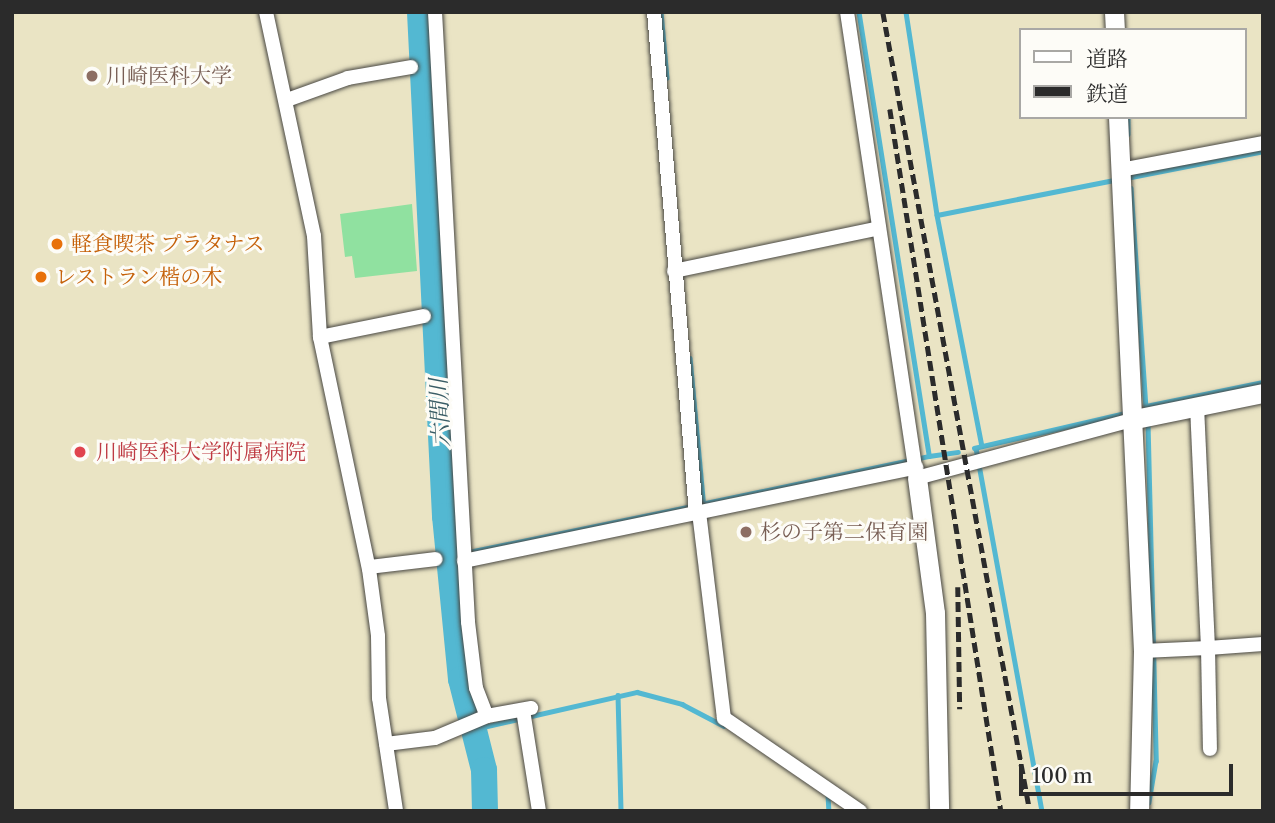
<!DOCTYPE html>
<html>
<head>
<meta charset="utf-8">
<style>
  body { margin:0 }
  #map { position:relative; width:1275px; height:823px; overflow:hidden; background:#eae4c4; font-family:"Libre Caslon Text","Noto Serif JP",serif }
  div>[style] { position:absolute }
  .green>* { inset:0; background:#90e1a0 }
  .stream>* { height:4.5px; margin:-2.25px; padding:0 2.25px; transform-origin:2.25px; border-radius:2.25px; background:#53b8d2 }
  .river>* { height:26px; margin:-13px; padding:0 13px; transform-origin:13px; border-radius:13px; background:#53b8d2 }
  .roads { filter:drop-shadow(0 0 2px #484742) drop-shadow(0 0 2px #484742) }
  .minor>* { height:14px; margin:-7px; padding:0 7px; transform-origin:7px; border-radius:7px; background:#fff }
  .tertiary>* { height:19px; margin:-9.5px; padding:0 9.5px; transform-origin:9.5px; border-radius:9.5px; background:#fff }
  .rail>* { height:4.5px; margin-top:-2.25px; transform-origin:0; background:repeating-linear-gradient(90deg,#2b2b2b 0 10px,transparent 0 15px) }
  .dots>* { width:19px; height:19px; translate:-50% -50%; box-sizing:border-box; border:4px solid #fdfcf7; border-radius:50% }
  span { translate:-50% -50%; white-space:nowrap; text-align:center; line-height:1.15; -webkit-text-stroke:6px #fdfcf7; paint-order:stroke }
  .education-label { font-size:21px; color:#785e54 }
  .left { translate:0 -50%; text-align:left }
  .food-label { font-size:21px; color:#c56008 }
  .health-label { font-size:21px; color:#be3a42 }
  .water-label { font-size:23px; color:#395c65; font-style:italic }
  .frame { position:absolute; inset:0; border:14px solid #2b2b2b; pointer-events:none }
  .legend { position:absolute; left:1019px; top:28px; width:228px; height:91px; box-sizing:border-box; background:#fdfcf7; border:2px solid #a9a8a5; margin:0; padding:9px 12px; list-style:none; font-size:21px; color:#2b2b2b }
  .legend li { display:flex; align-items:center; gap:14px; height:35px }
  .legend b { width:35px; border:2px solid #a9a8a5 }
  .scale { position:absolute; left:1019px; top:764px; width:214px; height:32px; box-sizing:border-box; border:4px solid #2b2b2b; border-top:0; padding-left:9px; font-size:21px; line-height:24px; white-space:nowrap; color:#2b2b2b; -webkit-text-stroke:5px #fdfcf7; paint-order:stroke }
</style>
</head>
<body>
<div id="map">
  <div class="green">
    <i style="clip-path:polygon(412px 204px,417px 271px,355px 278px,352px 256px,345px 257px,340px 214px)"></i>
  </div>
  <div class="stream">
    <i style="left:661px;top:12px;width:66px;rotate:84.8deg"></i>
    <i style="left:859px;top:12px;width:449px;rotate:81deg"></i>
    <i style="left:929px;top:456px;width:29px;rotate:-8deg"></i>
    <i style="left:906px;top:12px;width:205px;rotate:81.3deg"></i>
    <i style="left:937px;top:215px;width:235px;rotate:79deg"></i>
    <i style="left:1128px;top:117px;width:17px;rotate:90deg"></i>
    <i style="left:1126px;top:178px;width:140px;rotate:-11.1deg"></i>
    <i style="left:1131px;top:188px;width:219px;rotate:86.1deg"></i>
    <i style="left:1146px;top:406px;width:119px;rotate:-11.6deg"></i>
    <i style="left:937px;top:215px;width:180px;rotate:-11.2deg"></i>
    <i style="left:690px;top:358px;width:153px;rotate:84.7deg"></i>
    <i style="left:1148px;top:422px;width:339px;rotate:88.6deg"></i>
    <i style="left:1156px;top:761px;width:42px;rotate:99.7deg"></i>
    <i style="left:974px;top:448px;width:156px;rotate:-13deg"></i>
    <i style="left:976px;top:448px;width:369px;rotate:79.7deg"></i>
    <i style="left:701px;top:504px;width:233px;rotate:-11.9deg"></i>
    <i style="left:449px;top:556px;width:248px;rotate:-11.6deg"></i>
    <i style="left:618px;top:695px;width:116px;rotate:88.5deg"></i>
    <i style="left:474px;top:729px;width:167px;rotate:-12.8deg"></i>
    <i style="left:637px;top:692px;width:47px;rotate:14.9deg"></i>
    <i style="left:682px;top:704px;width:47px;rotate:27.6deg"></i>
    <i style="left:828px;top:794px;width:17px;rotate:87deg"></i>
  </div>
  <div class="river">
    <i style="left:420px;top:12px;width:505px;rotate:87.16deg"></i>
    <i style="left:445px;top:516px;width:164px;rotate:84.4deg"></i>
    <i style="left:461px;top:679px;width:94px;rotate:75.8deg"></i>
    <i style="left:484px;top:770px;width:41px;rotate:88.6deg"></i>
  </div>
  <div class="roads">
    <div class="minor">
      <i style="left:266px;top:12px;width:229px;rotate:77.9deg"></i>
      <i style="left:314px;top:236px;width:101px;rotate:86.6deg"></i>
      <i style="left:320px;top:337px;width:237px;rotate:78.1deg"></i>
      <i style="left:369px;top:569px;width:68px;rotate:82.3deg"></i>
      <i style="left:378px;top:636px;width:62px;rotate:89.1deg"></i>
      <i style="left:379px;top:698px;width:114px;rotate:81.4deg"></i>
      <i style="left:435px;top:12px;width:611px;rotate:86.9deg"></i>
      <i style="left:468px;top:622px;width:66px;rotate:83.1deg"></i>
      <i style="left:476px;top:688px;width:30px;rotate:69deg"></i>
      <i style="left:654px;top:12px;width:503px;rotate:85.21deg"></i>
      <i style="left:847px;top:12px;width:471px;rotate:81.5deg"></i>
      <i style="left:917px;top:478px;width:226px;rotate:-15.1deg"></i>
      <i style="left:287px;top:100px;width:65px;rotate:-19.8deg"></i>
      <i style="left:348px;top:78px;width:64px;rotate:-9.9deg"></i>
      <i style="left:1120px;top:170px;width:146px;rotate:-10.7deg"></i>
      <i style="left:674px;top:271px;width:209px;rotate:-11.8deg"></i>
      <i style="left:320px;top:337px;width:106px;rotate:-11.4deg"></i>
      <i style="left:1197px;top:406px;width:242px;rotate:87.4deg"></i>
      <i style="left:1208px;top:648px;width:55px;rotate:-4.2deg"></i>
      <i style="left:699px;top:512px;width:208px;rotate:83.1deg"></i>
      <i style="left:724px;top:718px;width:165px;rotate:34.4deg"></i>
      <i style="left:464px;top:561px;width:462px;rotate:-11.7deg"></i>
      <i style="left:369px;top:567px;width:67px;rotate:-6.8deg"></i>
      <i style="left:1143px;top:651px;width:65px;rotate:-2.6deg"></i>
      <i style="left:1208px;top:648px;width:101px;rotate:88.9deg"></i>
      <i style="left:523px;top:710px;width:102px;rotate:81deg"></i>
      <i style="left:386px;top:744px;width:49px;rotate:-7deg"></i>
      <i style="left:435px;top:738px;width:56px;rotate:-22.9deg"></i>
      <i style="left:487px;top:716px;width:45px;rotate:-10.3deg"></i>
    </div>
    <div class="tertiary">
      <i style="left:1114px;top:12px;width:18px;rotate:87deg"></i>
      <i style="left:1118px;top:117px;width:535px;rotate:87.32deg"></i>
      <i style="left:1143px;top:651px;width:160px;rotate:91.4deg"></i>
      <i style="left:1135px;top:419px;width:131px;rotate:-11.5deg"></i>
      <i style="left:917px;top:478px;width:136px;rotate:82.4deg"></i>
      <i style="left:935px;top:613px;width:198px;rotate:88.8deg"></i>
    </div>
  </div>
  <div class="rail">
    <i style="left:883px;top:12px;width:812px;rotate:79.58deg"></i>
    <i style="left:890px;top:109px;width:711px;rotate:81.01deg"></i>
    <i style="left:958px;top:587px;width:122px;rotate:89.1deg"></i>
  </div>
  <div class="dots">
    <i style="left:92px;top:76px;background:#8d6e63"></i>
    <i style="left:57px;top:244px;background:#e8710a"></i>
    <i style="left:41px;top:277px;background:#e8710a"></i>
    <i style="left:80px;top:452px;background:#e0444e"></i>
    <i style="left:746px;top:532px;background:#8d6e63"></i>
  </div>
  <div class="education-label">
    <span class="left" style="left:106px;top:76px">川崎医科大学</span>
    <span class="left" style="left:760px;top:532px">杉の子第二保育園</span>
  </div>
  <div class="food-label">
    <span class="left" style="left:71px;top:244px">軽食喫茶 プラタナス</span>
    <span class="left" style="left:55px;top:277px">レストラン楷の木</span>
  </div>
  <div class="health-label">
    <span class="left" style="left:96px;top:452px">川崎医科大学附属病院</span>
  </div>
  <div class="water-label">
    <span style="left:440px;top:413px;rotate:-93deg">六間川</span>
  </div>
  <div class="frame"></div>
  <ul class="legend">
  <li><b style="height:9px;background:#fff"></b>道路</li>
  <li><b style="height:9px;background:#2b2b2b"></b>鉄道</li>
  </ul>
  <div class="scale">100 m</div>
</div>
</body>
</html>
